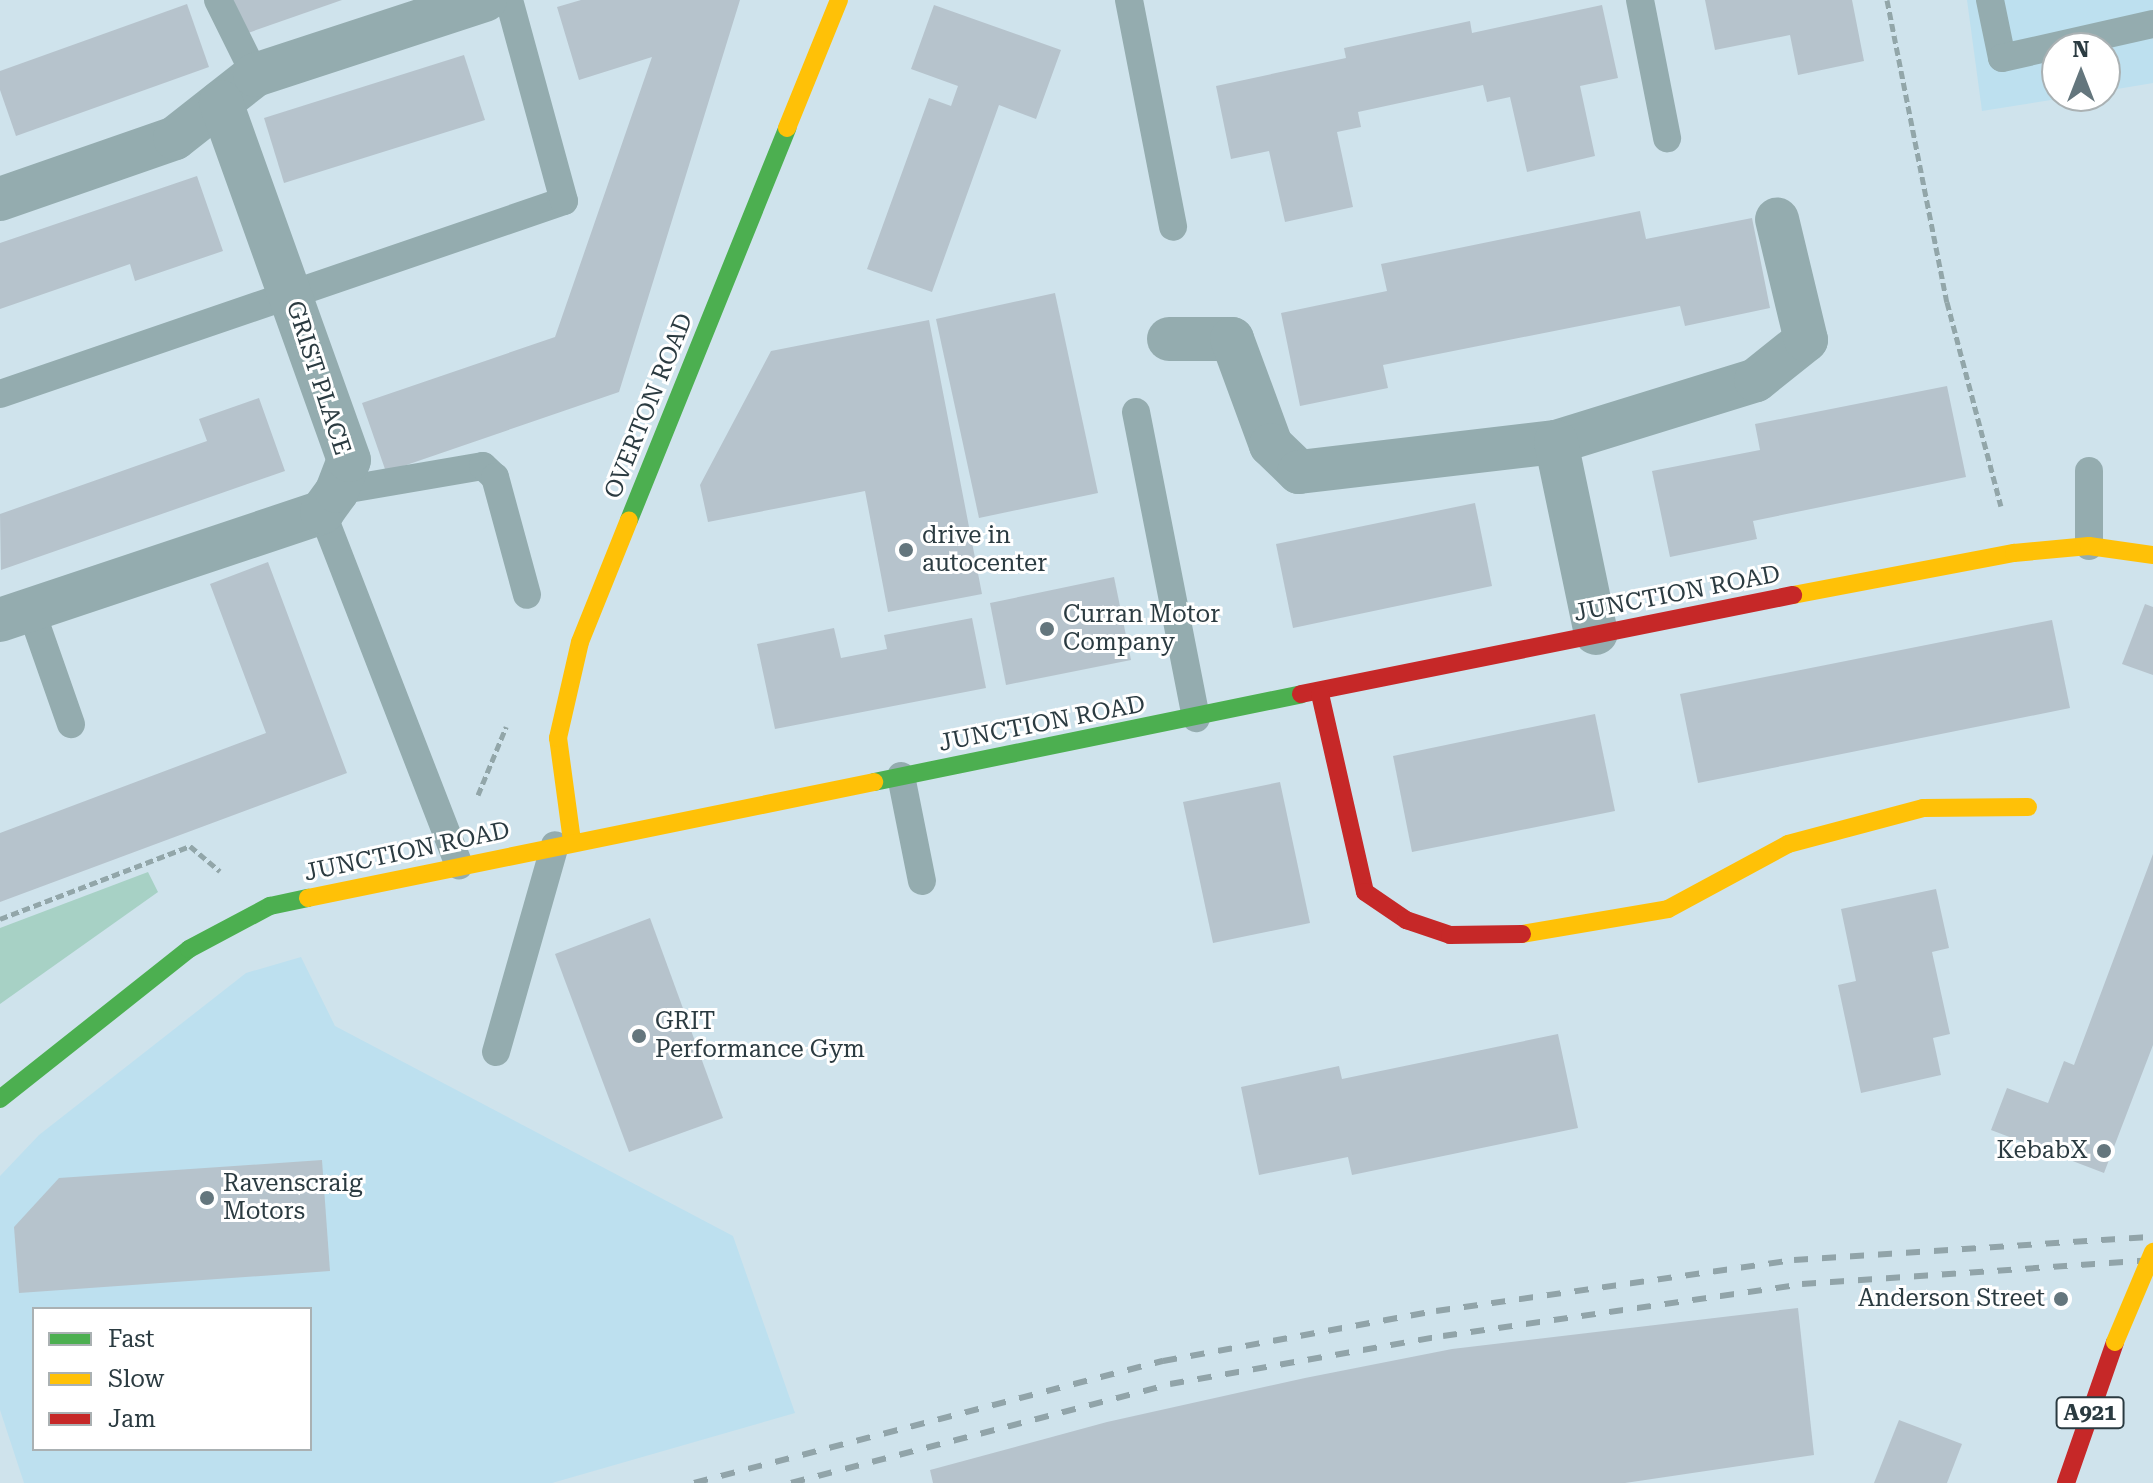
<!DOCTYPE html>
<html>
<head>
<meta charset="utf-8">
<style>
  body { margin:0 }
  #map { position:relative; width:2153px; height:1483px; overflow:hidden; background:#cfe3ec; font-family:"Roboto Serif",serif }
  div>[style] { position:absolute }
  .built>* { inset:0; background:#bde0ef }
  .green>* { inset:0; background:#a7d1c5 }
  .building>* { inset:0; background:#b6c3cc }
  .path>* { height:5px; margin-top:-2.5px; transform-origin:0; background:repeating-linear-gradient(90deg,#92a6a9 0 8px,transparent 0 12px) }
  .lane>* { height:28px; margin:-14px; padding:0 14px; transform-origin:14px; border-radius:14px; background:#94acaf }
  .street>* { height:44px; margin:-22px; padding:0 22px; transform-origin:22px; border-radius:22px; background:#94acaf }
  .fast>* { height:18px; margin:-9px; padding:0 9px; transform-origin:9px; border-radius:9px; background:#4caf50 }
  .slow>* { height:18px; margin:-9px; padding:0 9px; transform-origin:9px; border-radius:9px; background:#ffc107 }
  .jam>* { height:18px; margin:-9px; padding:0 9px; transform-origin:9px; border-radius:9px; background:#c62828 }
  .rail>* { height:6px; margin-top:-3px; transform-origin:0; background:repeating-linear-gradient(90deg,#91a4a9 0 14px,transparent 0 28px) }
  .slow-bridge>* { height:18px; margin:-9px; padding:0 9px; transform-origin:9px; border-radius:9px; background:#ffc107 }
  .dots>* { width:22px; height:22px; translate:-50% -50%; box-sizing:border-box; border:4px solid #fff; border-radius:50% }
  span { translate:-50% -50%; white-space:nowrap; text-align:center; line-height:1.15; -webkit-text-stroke:6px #fff; paint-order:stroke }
  .shield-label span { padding:2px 6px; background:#fff; border:2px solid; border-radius:6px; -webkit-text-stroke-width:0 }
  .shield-label { font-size:22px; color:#2b3b41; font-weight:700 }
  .street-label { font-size:24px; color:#2b3b41 }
  .poi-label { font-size:24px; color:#2b3b41 }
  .left { translate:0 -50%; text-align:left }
  .right { translate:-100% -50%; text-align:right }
  .legend { position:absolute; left:32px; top:1307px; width:280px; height:144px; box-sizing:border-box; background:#fff; border:2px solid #aab1b3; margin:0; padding:10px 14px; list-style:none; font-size:24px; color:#2b3b41 }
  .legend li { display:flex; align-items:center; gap:16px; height:40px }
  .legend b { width:40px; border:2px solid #aab1b3 }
  .north { position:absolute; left:2041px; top:32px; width:80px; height:80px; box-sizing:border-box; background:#fff; border:2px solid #aab1b3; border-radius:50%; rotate:0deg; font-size:22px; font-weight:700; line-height:32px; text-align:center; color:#2b3b41 }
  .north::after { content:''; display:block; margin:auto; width:28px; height:36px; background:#64767d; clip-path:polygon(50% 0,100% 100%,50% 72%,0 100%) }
</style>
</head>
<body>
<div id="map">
  <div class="built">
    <i style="clip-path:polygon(1967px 0,2153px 0,2153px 83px,2105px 91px,2105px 48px,2057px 48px,2057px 96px,2076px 96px,1982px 111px)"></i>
    <i style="clip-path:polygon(evenodd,301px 957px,335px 1026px,733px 1236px,795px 1413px,552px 1483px,24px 1483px,0 1410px,0 1176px,39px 1135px,246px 973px,301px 957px,34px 1309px,310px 1309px,310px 1449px,34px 1449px,34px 1309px)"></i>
  </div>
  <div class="green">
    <i style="clip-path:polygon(148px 872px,158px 892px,0 1004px,0 928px)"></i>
  </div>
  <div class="building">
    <i style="clip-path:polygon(233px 0,342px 0,245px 34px)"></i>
    <i style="clip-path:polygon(581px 0,740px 0,619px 392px,386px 472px,362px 403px,555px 337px,652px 57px,579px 80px,557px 7px)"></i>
    <i style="clip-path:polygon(1705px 0,1852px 0,1864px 61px,1798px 75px,1790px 35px,1715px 50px)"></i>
    <i style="clip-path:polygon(187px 4px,209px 67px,16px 136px,0 90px,0 71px)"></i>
    <i style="clip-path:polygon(934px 5px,1061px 50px,1036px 119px,999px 105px,932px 292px,867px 269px,929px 98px,951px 106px,958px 86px,911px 69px)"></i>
    <i style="clip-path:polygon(1602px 5px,1618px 78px,1580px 86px,1595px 156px,1527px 172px,1510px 97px,1487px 102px,1483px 85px,1358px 112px,1361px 127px,1337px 132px,1353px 207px,1285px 222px,1269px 151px,1231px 159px,1216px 86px,1346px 58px,1344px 48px,1470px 21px,1472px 33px)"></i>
    <i style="clip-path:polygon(464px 55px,485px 120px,284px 183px,264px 118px)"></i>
    <i style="clip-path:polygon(197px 176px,223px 251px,135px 281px,130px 264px,0 309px,0 243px)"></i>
    <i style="clip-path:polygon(1640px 211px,1646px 239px,1752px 218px,1770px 308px,1685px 326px,1680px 306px,1383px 365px,1388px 388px,1300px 406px,1281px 313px,1387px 291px,1381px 264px)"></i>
    <i style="clip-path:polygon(1055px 293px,1098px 493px,979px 518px,936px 319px)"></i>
    <i style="clip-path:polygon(929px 320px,982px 594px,888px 612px,865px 491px,708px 522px,700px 485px,771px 351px)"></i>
    <i style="clip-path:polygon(1947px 386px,1966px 477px,1753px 521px,1757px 539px,1670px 557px,1652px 471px,1760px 450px,1755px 424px)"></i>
    <i style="clip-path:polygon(259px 398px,285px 471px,1px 570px,0 514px,207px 441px,199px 419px)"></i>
    <i style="clip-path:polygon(1475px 503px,1492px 586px,1293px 628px,1276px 544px)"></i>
    <i style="clip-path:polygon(268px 562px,347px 773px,0 902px,0 833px,266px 733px,210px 584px)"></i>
    <i style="clip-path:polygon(1114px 577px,1131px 660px,1006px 685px,990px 603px)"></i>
    <i style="clip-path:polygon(2145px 604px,2153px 607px,2153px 675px,2122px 664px)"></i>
    <i style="clip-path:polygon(972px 618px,986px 688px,775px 729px,757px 644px,834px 628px,841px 658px,887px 649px,884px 635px)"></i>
    <i style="clip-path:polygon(2052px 620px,2070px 708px,1698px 783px,1680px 694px)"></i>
    <i style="clip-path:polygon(1595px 714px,1615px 811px,1412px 852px,1393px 756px)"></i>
    <i style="clip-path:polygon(1280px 782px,1310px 923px,1213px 943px,1183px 802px)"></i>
    <i style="clip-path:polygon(2153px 854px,2153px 1045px,2104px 1173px,1991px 1130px,2007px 1088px,2048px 1103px,2064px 1061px,2074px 1065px)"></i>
    <i style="clip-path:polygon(1936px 889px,1949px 948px,1932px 952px,1950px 1034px,1933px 1038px,1941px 1075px,1861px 1093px,1838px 985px,1856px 981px,1841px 909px)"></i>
    <i style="clip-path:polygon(650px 918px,723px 1118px,629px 1152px,555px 954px)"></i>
    <i style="clip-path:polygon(1558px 1034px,1578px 1128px,1352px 1175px,1348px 1157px,1259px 1175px,1241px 1087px,1339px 1066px,1342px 1079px)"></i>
    <i style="clip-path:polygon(322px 1160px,330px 1271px,19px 1293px,14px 1227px,59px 1178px)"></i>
    <i style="clip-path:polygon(1798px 1308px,1814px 1455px,1625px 1483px,933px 1483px,930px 1470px,1107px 1422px,1305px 1378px,1452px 1349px)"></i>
    <i style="clip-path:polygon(1899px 1420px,1962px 1444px,1947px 1483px,1874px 1483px)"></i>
  </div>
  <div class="path">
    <i style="left:1887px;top:0;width:308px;rotate:78.8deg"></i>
    <i style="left:1947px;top:302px;width:211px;rotate:75.2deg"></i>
    <i style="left:478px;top:795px;width:74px;rotate:-67.6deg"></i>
    <i style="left:0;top:919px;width:204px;rotate:-21deg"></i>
    <i style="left:190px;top:846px;width:39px;rotate:40deg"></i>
  </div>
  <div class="lane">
    <i style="left:218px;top:0;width:84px;rotate:63.7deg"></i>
    <i style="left:1129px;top:0;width:231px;rotate:79deg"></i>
    <i style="left:1640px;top:0;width:141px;rotate:78.9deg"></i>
    <i style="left:1990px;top:0;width:59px;rotate:78.3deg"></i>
    <i style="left:2002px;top:58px;width:155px;rotate:-12.7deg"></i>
    <i style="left:0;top:394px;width:596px;rotate:-18.89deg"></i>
    <i style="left:564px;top:201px;width:208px;rotate:-105.3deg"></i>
    <i style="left:1136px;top:412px;width:312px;rotate:78.9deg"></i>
    <i style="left:337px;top:491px;width:148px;rotate:-9.7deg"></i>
    <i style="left:483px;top:466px;width:16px;rotate:43deg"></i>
    <i style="left:495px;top:477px;width:122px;rotate:74.8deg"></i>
    <i style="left:322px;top:512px;width:379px;rotate:68.8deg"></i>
    <i style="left:2089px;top:546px;width:75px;rotate:-90deg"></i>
    <i style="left:31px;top:610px;width:121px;rotate:70.7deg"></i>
    <i style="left:901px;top:776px;width:107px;rotate:78.7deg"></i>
    <i style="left:496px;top:1052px;width:215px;rotate:-74.1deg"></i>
  </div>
  <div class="street">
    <i style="left:0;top:199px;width:185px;rotate:-19.2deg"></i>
    <i style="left:175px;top:138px;width:102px;rotate:-38.2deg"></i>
    <i style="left:255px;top:75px;width:242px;rotate:-18.1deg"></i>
    <i style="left:1169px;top:339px;width:63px"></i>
    <i style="left:1232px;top:339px;width:113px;rotate:69.8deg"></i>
    <i style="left:1271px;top:445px;width:39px;rotate:44deg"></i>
    <i style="left:1299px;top:472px;width:259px;rotate:-6.7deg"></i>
    <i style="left:1556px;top:442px;width:209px;rotate:-17.2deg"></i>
    <i style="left:1756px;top:380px;width:64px;rotate:-38.7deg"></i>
    <i style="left:1806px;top:340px;width:124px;rotate:-103.5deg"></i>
    <i style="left:1556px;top:442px;width:195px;rotate:78.2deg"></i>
    <i style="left:0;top:620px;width:340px;rotate:-18.5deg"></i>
    <i style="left:322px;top:512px;width:26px;rotate:-54deg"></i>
    <i style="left:337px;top:491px;width:33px;rotate:-69deg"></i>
    <i style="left:349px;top:460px;width:380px;rotate:-109.7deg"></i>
  </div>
  <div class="fast">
    <i style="left:629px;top:520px;width:423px;rotate:-68deg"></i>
    <i style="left:874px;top:782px;width:436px;rotate:-11.6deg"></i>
    <i style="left:0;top:1099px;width:241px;rotate:-38.4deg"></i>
    <i style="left:189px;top:949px;width:92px;rotate:-28deg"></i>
    <i style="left:270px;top:906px;width:39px;rotate:-12deg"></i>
  </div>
  <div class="slow">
    <i style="left:787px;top:128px;width:138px;rotate:-67.9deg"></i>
    <i style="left:1793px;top:595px;width:225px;rotate:-10.8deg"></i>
    <i style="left:2014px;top:553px;width:75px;rotate:-5.3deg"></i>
    <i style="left:2089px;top:546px;width:65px;rotate:8deg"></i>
    <i style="left:572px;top:841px;width:104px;rotate:-97.7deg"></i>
    <i style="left:558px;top:738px;width:98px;rotate:-77.1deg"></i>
    <i style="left:580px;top:642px;width:131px;rotate:-68.1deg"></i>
    <i style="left:308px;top:898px;width:578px;rotate:-11.58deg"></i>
    <i style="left:1522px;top:934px;width:148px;rotate:-9.7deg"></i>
    <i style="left:1668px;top:909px;width:136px;rotate:-28.4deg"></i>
    <i style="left:1788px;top:844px;width:140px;rotate:-14.9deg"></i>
    <i style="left:1923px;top:808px;width:105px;rotate:-0.5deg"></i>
  </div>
  <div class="jam">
    <i style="left:1301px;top:694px;width:502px;rotate:-11.38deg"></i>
    <i style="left:1320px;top:694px;width:203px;rotate:77.2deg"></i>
    <i style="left:1365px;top:892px;width:50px;rotate:34.3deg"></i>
    <i style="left:1406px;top:920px;width:46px;rotate:18.8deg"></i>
    <i style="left:1450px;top:935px;width:72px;rotate:-0.8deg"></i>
    <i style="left:2066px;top:1483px;width:149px;rotate:-70.8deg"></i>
  </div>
  <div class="rail">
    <i style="left:694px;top:1483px;width:485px;rotate:-14.6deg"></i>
    <i style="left:1163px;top:1361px;width:278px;rotate:-10.4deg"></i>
    <i style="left:1436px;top:1311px;width:362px;rotate:-8.1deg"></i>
    <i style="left:1794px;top:1260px;width:360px;rotate:-3.7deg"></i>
    <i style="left:791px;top:1483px;width:392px;rotate:-14.6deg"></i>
    <i style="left:1170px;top:1384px;width:277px;rotate:-10deg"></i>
    <i style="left:1443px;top:1336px;width:363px;rotate:-8.2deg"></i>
    <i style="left:1802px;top:1284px;width:352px;rotate:-3.9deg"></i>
  </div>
  <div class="slow-bridge">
    <i style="left:2115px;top:1342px;width:98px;rotate:-67.1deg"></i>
  </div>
  <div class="dots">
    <i style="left:906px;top:550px;background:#64767d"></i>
    <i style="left:1047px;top:629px;background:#64767d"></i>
    <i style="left:639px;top:1036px;background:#64767d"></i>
    <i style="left:2104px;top:1151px;background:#64767d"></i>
    <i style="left:207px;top:1198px;background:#64767d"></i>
    <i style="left:2061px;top:1299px;background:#64767d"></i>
  </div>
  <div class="shield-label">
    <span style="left:2090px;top:1413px">A921</span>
  </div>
  <div class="street-label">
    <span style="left:318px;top:378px;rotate:72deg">GRIST PLACE</span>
    <span style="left:649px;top:406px;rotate:-68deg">OVERTON ROAD</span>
    <span style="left:1677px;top:594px;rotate:-11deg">JUNCTION ROAD</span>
    <span style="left:1042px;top:724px;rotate:-11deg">JUNCTION ROAD</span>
    <span style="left:407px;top:852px;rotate:-12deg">JUNCTION ROAD</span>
  </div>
  <div class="poi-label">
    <span class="left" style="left:922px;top:550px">drive in<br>autocenter</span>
    <span class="left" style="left:1063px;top:629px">Curran Motor<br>Company</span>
    <span class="left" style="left:655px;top:1036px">GRIT<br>Performance Gym</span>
    <span class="right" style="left:2088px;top:1151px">KebabX</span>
    <span class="left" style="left:223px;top:1198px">Ravenscraig<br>Motors</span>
    <span class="right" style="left:2045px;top:1299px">Anderson Street</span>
  </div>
  <ul class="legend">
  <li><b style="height:10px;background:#4caf50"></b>Fast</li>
  <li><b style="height:10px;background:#ffc107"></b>Slow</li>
  <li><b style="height:10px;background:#c62828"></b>Jam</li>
  </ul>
  <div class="north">N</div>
</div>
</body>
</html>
